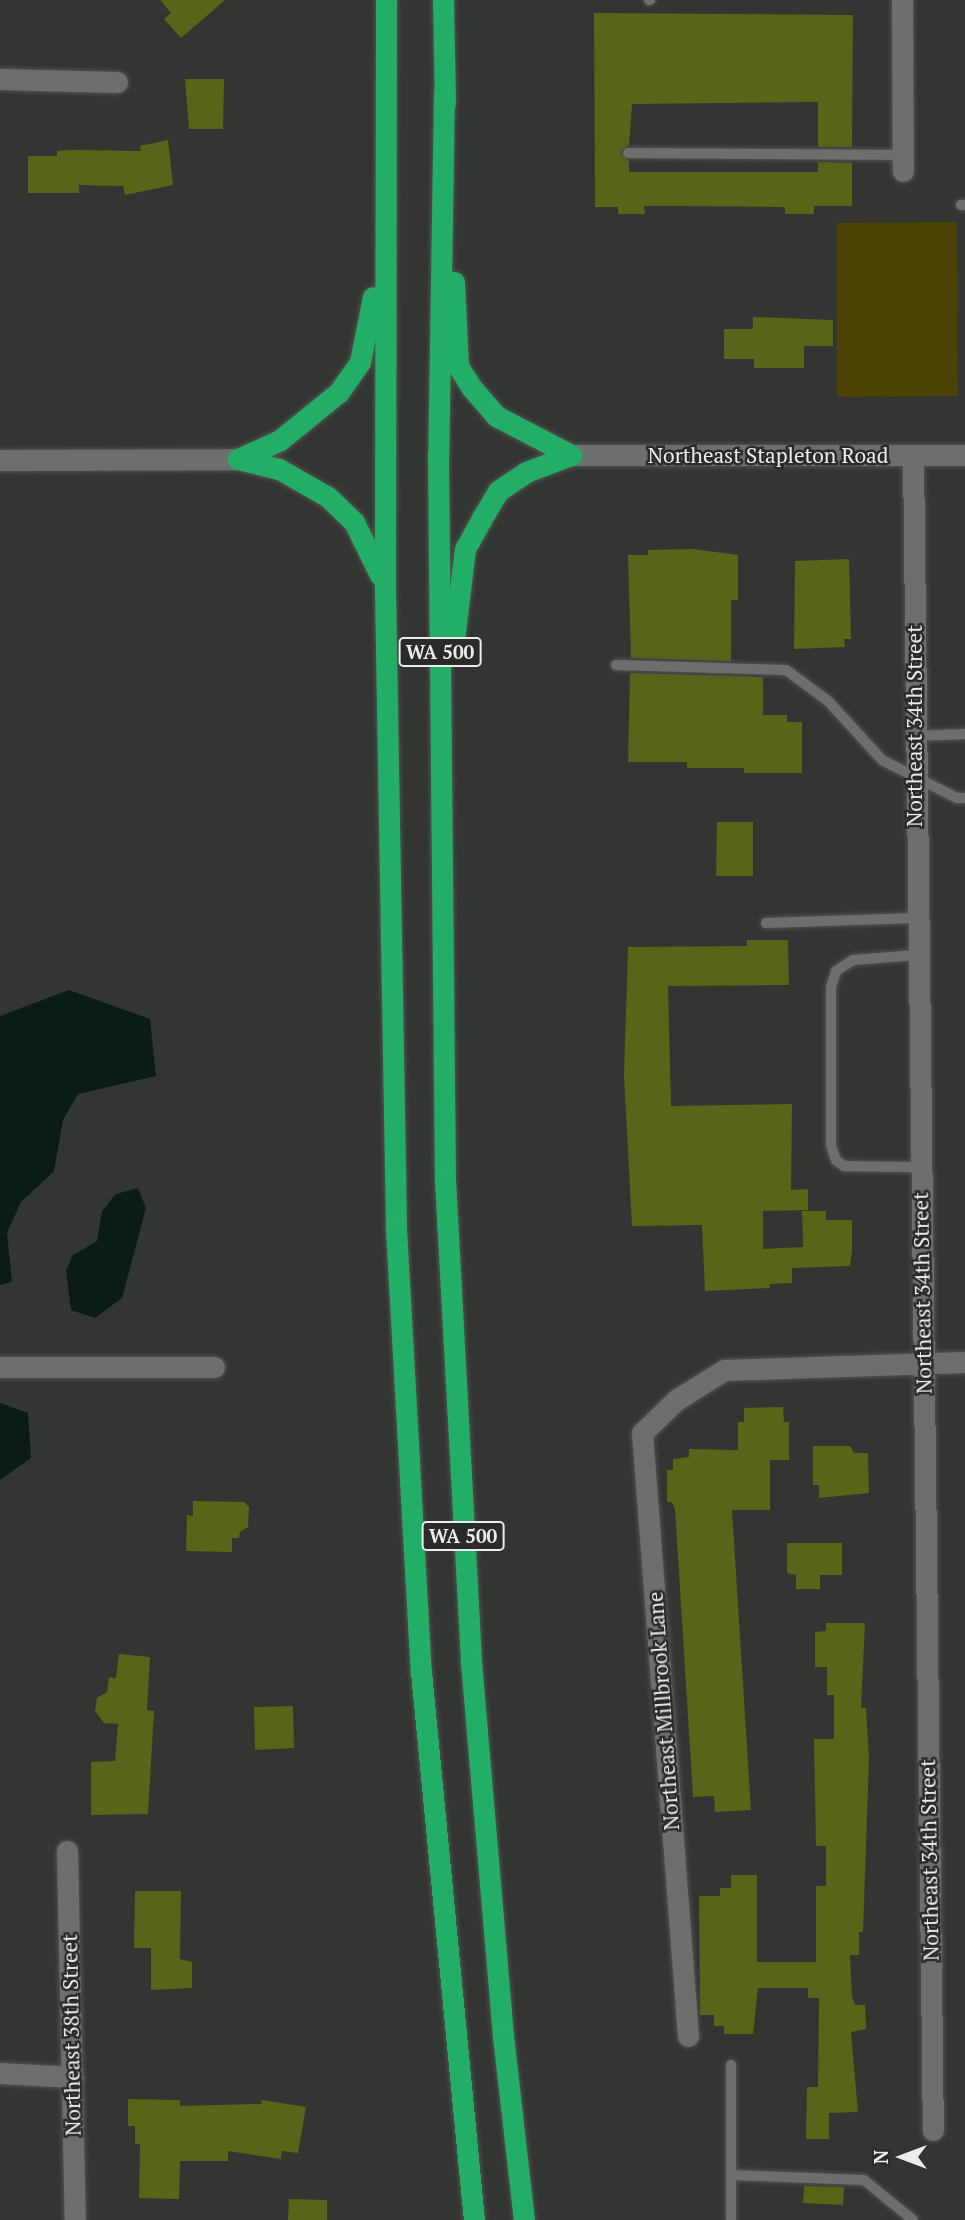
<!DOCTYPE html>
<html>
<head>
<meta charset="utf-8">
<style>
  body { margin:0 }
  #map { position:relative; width:965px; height:2220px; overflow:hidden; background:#323531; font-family:"PT Serif",serif }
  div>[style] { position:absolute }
  .green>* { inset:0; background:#4b4204 }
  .water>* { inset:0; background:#0b1c17 }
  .building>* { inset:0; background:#586417 }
  .roads { filter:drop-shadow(0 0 2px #505350) drop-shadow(0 0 2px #505350) }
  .service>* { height:10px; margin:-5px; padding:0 5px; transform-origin:5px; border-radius:5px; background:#6c6f6b }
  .minor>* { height:21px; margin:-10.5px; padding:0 10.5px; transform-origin:10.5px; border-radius:10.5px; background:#6c6f6b }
  .tertiary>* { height:21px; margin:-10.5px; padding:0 10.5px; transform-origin:10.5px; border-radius:10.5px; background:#6c6f6b }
  .motorway>* { height:21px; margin:-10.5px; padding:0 10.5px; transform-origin:10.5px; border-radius:10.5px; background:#23ae67 }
  span { translate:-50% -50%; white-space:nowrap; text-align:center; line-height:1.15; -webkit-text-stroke:5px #282b27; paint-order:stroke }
  .shield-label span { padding:2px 5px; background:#282b27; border:2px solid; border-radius:5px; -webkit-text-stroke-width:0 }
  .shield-label { font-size:19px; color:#ebedeb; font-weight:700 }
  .street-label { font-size:21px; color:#ebedeb }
  .north { position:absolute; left:867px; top:2122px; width:70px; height:70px; -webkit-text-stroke:5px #282b27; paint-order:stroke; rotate:270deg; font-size:19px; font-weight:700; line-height:28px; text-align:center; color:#ebedeb }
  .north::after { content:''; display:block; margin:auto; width:24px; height:32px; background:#ebedeb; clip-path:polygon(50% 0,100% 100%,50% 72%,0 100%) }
</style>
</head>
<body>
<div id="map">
  <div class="green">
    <i style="clip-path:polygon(957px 222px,958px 396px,837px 397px,837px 223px)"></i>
  </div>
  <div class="water">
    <i style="clip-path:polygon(69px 990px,150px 1019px,156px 1076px,78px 1094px,63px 1120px,54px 1171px,21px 1202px,7px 1233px,12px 1282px,0 1285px,0 1016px)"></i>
    <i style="clip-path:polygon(138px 1188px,146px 1208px,122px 1298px,95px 1318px,71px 1310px,66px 1271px,72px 1256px,97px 1241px,102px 1211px,116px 1194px)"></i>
    <i style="clip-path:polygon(0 1403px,28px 1413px,31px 1458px,0 1480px)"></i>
  </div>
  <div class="building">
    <i style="clip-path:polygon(160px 0,225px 0,181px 38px,164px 19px,171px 13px)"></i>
    <i style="clip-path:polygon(594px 13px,853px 15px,852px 147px,818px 147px,818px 102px,632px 104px,629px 145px,620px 152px,629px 161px,629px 172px,818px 172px,818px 162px,852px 163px,852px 206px,814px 206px,814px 214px,785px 214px,785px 207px,670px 206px,644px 206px,645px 214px,618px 214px,618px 207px,595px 207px)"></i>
    <i style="clip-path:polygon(185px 79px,224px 79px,223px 129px,189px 129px)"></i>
    <i style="clip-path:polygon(168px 140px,173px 185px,125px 195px,123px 186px,79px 185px,79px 193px,28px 193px,28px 156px,57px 156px,57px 151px,72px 150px,141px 151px,140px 146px)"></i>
    <i style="clip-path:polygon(753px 317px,833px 320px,833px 346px,804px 346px,804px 368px,754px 368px,754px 359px,724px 359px,724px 329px,753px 329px)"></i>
    <i style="clip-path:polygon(693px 549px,738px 555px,738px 600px,731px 600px,731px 661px,631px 658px,628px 555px,648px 555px,648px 550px)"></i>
    <i style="clip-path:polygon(849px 559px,851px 639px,844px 639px,845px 647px,794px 649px,795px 561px)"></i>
    <i style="clip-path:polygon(630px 673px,763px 677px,763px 715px,787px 715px,787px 722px,802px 722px,802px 773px,744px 773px,744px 768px,687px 768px,687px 762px,628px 762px)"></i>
    <i style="clip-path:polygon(717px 822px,753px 822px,753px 876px,716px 876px)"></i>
    <i style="clip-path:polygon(747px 940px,788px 940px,789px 985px,668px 986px,671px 1106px,792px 1104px,791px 1190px,808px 1189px,808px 1210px,763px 1211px,763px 1249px,803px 1247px,802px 1211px,826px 1211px,826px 1220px,852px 1220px,852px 1252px,850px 1266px,792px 1268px,792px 1283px,770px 1284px,770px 1288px,705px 1291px,702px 1225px,632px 1226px,624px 1075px,628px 947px,747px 946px)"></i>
    <i style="clip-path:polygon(783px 1407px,784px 1422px,789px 1422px,789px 1460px,770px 1460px,770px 1510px,732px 1510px,751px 1810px,715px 1812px,714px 1796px,693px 1797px,675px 1509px,672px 1502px,667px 1502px,667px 1470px,673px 1470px,673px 1459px,689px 1457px,689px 1449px,738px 1450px,738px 1422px,744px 1422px,744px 1408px)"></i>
    <i style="clip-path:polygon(813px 1446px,850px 1446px,854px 1453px,868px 1453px,869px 1493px,819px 1498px,819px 1485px,813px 1485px)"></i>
    <i style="clip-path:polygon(193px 1501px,244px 1502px,249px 1507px,248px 1527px,240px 1532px,239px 1538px,232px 1538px,232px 1552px,186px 1551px,187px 1515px,193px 1516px)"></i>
    <i style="clip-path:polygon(787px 1543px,842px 1543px,842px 1575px,820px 1575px,820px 1589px,796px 1589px,796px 1575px,787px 1573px)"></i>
    <i style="clip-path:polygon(826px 1623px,865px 1623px,861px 1708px,866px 1708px,869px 1758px,863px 1932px,859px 1932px,859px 1955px,850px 1955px,852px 1996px,855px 2005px,865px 2005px,866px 2029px,851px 2032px,858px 2112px,829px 2113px,829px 2139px,806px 2139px,807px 2087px,818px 2087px,819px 1998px,808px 1998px,808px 1988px,758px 1988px,753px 2034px,724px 2034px,724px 2026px,714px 2026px,714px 2015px,700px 2015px,699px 1896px,720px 1896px,720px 1888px,731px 1888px,731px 1875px,757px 1875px,757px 1962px,816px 1962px,816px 1886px,826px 1886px,826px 1846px,816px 1846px,814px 1739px,834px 1739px,834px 1695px,827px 1695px,827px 1667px,815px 1667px,815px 1632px,826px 1631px)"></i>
    <i style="clip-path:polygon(119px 1654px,150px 1657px,147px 1710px,154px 1711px,148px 1814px,91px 1815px,91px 1762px,115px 1761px,118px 1724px,104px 1723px,95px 1711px,97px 1698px,107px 1692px,109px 1677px,116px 1678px)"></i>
    <i style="clip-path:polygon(293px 1706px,294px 1748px,255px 1750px,254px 1707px)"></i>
    <i style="clip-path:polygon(135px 1891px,181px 1891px,180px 1959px,192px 1962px,192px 1988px,151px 1990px,151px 1948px,134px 1948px)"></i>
    <i style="clip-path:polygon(128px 2099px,180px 2100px,180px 2106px,261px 2104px,262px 2100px,306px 2107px,298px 2153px,282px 2151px,281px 2159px,228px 2151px,228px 2161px,180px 2161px,179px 2199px,139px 2198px,140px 2144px,135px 2144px,135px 2126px,128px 2126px)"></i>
    <i style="clip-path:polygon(804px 2186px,844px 2187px,843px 2205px,803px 2203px)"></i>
    <i style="clip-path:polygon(289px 2199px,327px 2200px,327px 2220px,288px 2220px)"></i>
  </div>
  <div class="roads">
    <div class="service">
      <i style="left:649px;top:0;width:1px"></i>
      <i style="left:628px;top:153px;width:275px;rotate:0.4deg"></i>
      <i style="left:961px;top:205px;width:4px"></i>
      <i style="left:616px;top:665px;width:170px;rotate:1.7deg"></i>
      <i style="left:786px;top:670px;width:52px;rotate:36.4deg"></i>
      <i style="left:828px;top:701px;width:80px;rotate:47.5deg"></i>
      <i style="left:882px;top:760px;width:84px;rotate:26.9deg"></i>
      <i style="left:957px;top:798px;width:8px"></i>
      <i style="left:915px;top:736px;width:50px;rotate:-2.3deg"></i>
      <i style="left:766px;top:923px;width:150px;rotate:-1.9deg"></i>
      <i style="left:917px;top:955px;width:64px;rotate:175.5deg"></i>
      <i style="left:853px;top:960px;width:20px;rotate:147deg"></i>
      <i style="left:836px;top:971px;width:17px;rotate:107deg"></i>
      <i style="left:831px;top:987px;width:158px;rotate:90deg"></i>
      <i style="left:831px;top:1145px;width:16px;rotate:72deg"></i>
      <i style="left:836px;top:1160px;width:10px;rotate:37deg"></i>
      <i style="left:844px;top:1166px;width:76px;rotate:0.8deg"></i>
      <i style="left:731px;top:2065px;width:155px;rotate:90deg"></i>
      <i style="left:731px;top:2175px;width:133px;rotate:2.2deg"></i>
      <i style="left:864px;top:2180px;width:63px;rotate:39.2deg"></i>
    </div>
    <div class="minor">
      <i style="left:902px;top:0;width:171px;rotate:89.7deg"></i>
      <i style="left:0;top:79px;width:117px;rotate:1.5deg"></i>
      <i style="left:913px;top:455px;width:1675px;rotate:89.32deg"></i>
      <i style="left:0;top:1367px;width:214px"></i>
      <i style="left:67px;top:1851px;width:369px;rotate:88.8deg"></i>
      <i style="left:688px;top:2036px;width:605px;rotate:-94.36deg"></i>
      <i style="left:642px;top:1433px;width:47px;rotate:-44.1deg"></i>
      <i style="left:676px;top:1400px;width:57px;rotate:-32deg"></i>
      <i style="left:724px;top:1370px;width:241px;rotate:-1.9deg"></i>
      <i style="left:0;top:2073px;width:73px;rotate:3.1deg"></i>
    </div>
    <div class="tertiary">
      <i style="left:571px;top:455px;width:394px"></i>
      <i style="left:0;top:460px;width:238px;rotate:-0.2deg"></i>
    </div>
    <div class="motorway">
      <i style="left:386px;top:0;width:590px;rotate:90.1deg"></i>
      <i style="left:385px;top:590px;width:639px;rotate:89.01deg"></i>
      <i style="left:396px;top:1229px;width:444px;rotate:86.8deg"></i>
      <i style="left:421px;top:1672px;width:551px;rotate:84.48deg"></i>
      <i style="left:443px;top:0;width:103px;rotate:88.9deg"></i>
      <i style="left:444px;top:91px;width:364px;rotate:90.9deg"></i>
      <i style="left:438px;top:455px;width:725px;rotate:89.45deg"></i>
      <i style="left:445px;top:1180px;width:483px;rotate:86.9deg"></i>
      <i style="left:471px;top:1662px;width:375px;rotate:85.1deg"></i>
      <i style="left:503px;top:2036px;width:185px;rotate:83.5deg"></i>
      <i style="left:454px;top:282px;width:84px;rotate:87.3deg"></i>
      <i style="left:458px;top:366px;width:25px;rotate:58deg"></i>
      <i style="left:471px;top:387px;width:38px;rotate:49deg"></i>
      <i style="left:496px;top:416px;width:85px;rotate:27.5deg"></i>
      <i style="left:238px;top:459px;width:46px;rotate:-24.3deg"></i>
      <i style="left:280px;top:440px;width:76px;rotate:-39.1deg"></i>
      <i style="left:339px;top:392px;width:37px;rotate:-55deg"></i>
      <i style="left:360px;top:362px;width:66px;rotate:-78.7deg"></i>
      <i style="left:238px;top:459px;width:42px;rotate:13.7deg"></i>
      <i style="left:279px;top:469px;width:56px;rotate:29.7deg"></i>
      <i style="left:328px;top:497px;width:36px;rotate:44deg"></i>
      <i style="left:354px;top:522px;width:59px;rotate:63.9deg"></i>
      <i style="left:453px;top:648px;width:100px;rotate:-83.1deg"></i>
      <i style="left:465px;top:549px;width:35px;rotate:-61deg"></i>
      <i style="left:482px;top:518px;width:31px;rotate:-59deg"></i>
      <i style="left:498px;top:491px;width:34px;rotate:-34deg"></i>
      <i style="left:526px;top:472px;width:48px;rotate:-20.7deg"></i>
    </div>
  </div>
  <div class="shield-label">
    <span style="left:440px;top:652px">WA 500</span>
    <span style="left:463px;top:1536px">WA 500</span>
  </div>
  <div class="street-label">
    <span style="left:768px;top:455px">Northeast Stapleton Road</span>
    <span style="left:914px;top:726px;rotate:-90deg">Northeast 34th Street</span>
    <span style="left:922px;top:1293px;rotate:-91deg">Northeast 34th Street</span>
    <span style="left:663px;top:1711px;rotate:-94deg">Northeast Millbrook Lane</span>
    <span style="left:929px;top:1860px;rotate:-91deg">Northeast 34th Street</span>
    <span style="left:71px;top:2035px;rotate:-91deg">Northeast 38th Street</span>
  </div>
  <div class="north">N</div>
</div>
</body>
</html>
